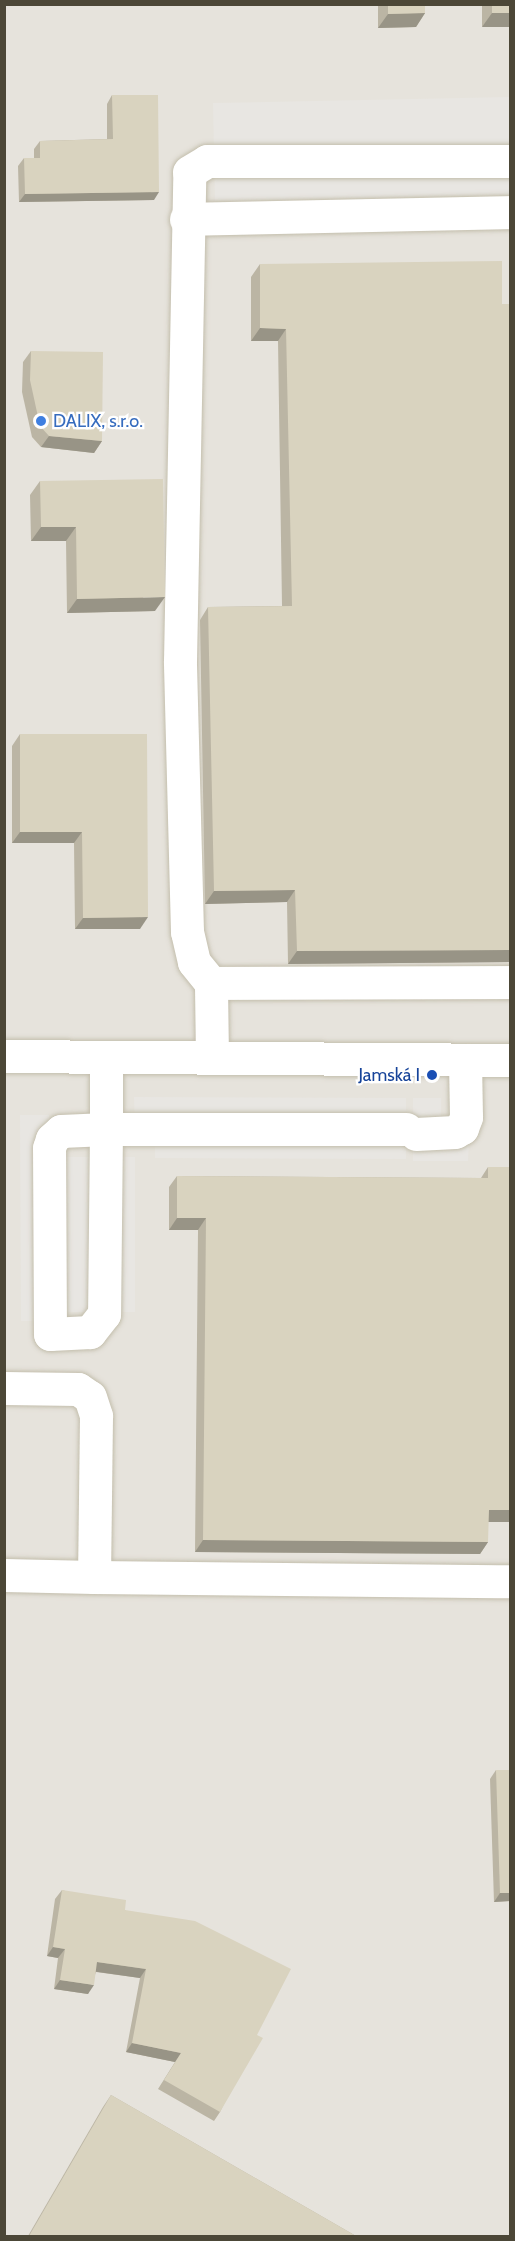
<!DOCTYPE html>
<html>
<head>
<meta charset="utf-8">
<style>
  body { margin:0 }
  #map { position:relative; width:515px; height:2241px; overflow:hidden; background:#f6f4eb; font-family:Cabin,sans-serif }
  div>[style] { position:absolute }
  .industrial>* { inset:0; background:#e6e3dc }
  .parking>* { inset:0; background:#e8e6e2 }
  .roads { filter:drop-shadow(0 0 2px #c3beac) drop-shadow(0 0 2px #c3beac) }
  .minor>* { height:33px; margin:-16.5px; padding:0 16.5px; transform-origin:16.5px; border-radius:16.5px; background:#fff }
  .wall>* { inset:0; background:#bbb5a4 }
  .shaded-wall>* { inset:0; background:#989486 }
  .building>* { inset:0; background:#d9d3bf }
  .dots>* { width:16px; height:16px; translate:-50% -50%; box-sizing:border-box; border:3px solid #fff; border-radius:50% }
  span { translate:-50% -50%; white-space:nowrap; text-align:center; line-height:1.15; -webkit-text-stroke:4.5px #fff; paint-order:stroke }
  .shop-label { font-size:18px; color:#366cbe }
  .left { translate:0 -50%; text-align:left }
  .transit-label { font-size:18px; color:#164399 }
  .right { translate:-100% -50%; text-align:right }
  .frame { position:absolute; inset:0; border:6px solid #4c4737; pointer-events:none }
</style>
</head>
<body>
<div id="map">
  <div class="industrial">
    <i style="clip-path:polygon(5px 5px,510px 5px,510px 2236px,5px 2236px)"></i>
  </div>
  <div class="parking">
    <i style="clip-path:polygon(510px 97px,510px 195px,215px 201px,213px 103px)"></i>
    <i style="clip-path:polygon(134px 1097px,406px 1098px,406px 1159px,155px 1158px,155px 1130px,135px 1129px)"></i>
    <i style="clip-path:polygon(413px 1098px,441px 1098px,441px 1132px,469px 1138px,468px 1161px,413px 1161px)"></i>
    <i style="clip-path:polygon(20px 1115px,49px 1115px,49px 1157px,135px 1157px,135px 1312px,51px 1312px,50px 1321px,21px 1321px)"></i>
  </div>
  <div class="roads">
    <div class="minor">
      <i style="left:186px;top:219px;width:324px;rotate:-1.2deg"></i>
      <i style="left:211px;top:983px;width:299px;rotate:-0.2deg"></i>
      <i style="left:4px;top:1056px;width:506px;rotate:0.45deg"></i>
      <i style="left:106px;top:1057px;width:72px;rotate:90deg"></i>
      <i style="left:106px;top:1129px;width:300px"></i>
      <i style="left:212px;top:1058px;width:75px;rotate:-90.8deg"></i>
      <i style="left:211px;top:983px;width:27px;rotate:-129deg"></i>
      <i style="left:194px;top:962px;width:31px;rotate:-103deg"></i>
      <i style="left:187px;top:932px;width:271px;rotate:-91.5deg"></i>
      <i style="left:180px;top:661px;width:489px;rotate:-88.9deg"></i>
      <i style="left:189px;top:172px;width:21px;rotate:-31deg"></i>
      <i style="left:207px;top:161px;width:303px"></i>
      <i style="left:106px;top:1129px;width:185px;rotate:90.6deg"></i>
      <i style="left:104px;top:1314px;width:23px;rotate:128deg"></i>
      <i style="left:90px;top:1332px;width:40px;rotate:177.1deg"></i>
      <i style="left:50px;top:1334px;width:186px;rotate:-90.3deg"></i>
      <i style="left:49px;top:1148px;width:9px;rotate:-72deg"></i>
      <i style="left:52px;top:1139px;width:12px;rotate:-42deg"></i>
      <i style="left:61px;top:1131px;width:45px;rotate:-2.5deg"></i>
      <i style="left:416px;top:1134px;width:39px;rotate:-3deg"></i>
      <i style="left:455px;top:1132px;width:8px;rotate:-30deg"></i>
      <i style="left:462px;top:1128px;width:12px;rotate:-70deg"></i>
      <i style="left:466px;top:1117px;width:57px;rotate:-91deg"></i>
      <i style="left:4px;top:1388px;width:74px;rotate:0.8deg"></i>
      <i style="left:78px;top:1389px;width:14px;rotate:34deg"></i>
      <i style="left:90px;top:1397px;width:20px;rotate:72deg"></i>
      <i style="left:96px;top:1416px;width:161px;rotate:90.7deg"></i>
      <i style="left:94px;top:1577px;width:90px;rotate:-178.7deg"></i>
      <i style="left:94px;top:1577px;width:416px;rotate:0.6deg"></i>
    </div>
  </div>
  <div class="wall">
    <i style="clip-path:polygon(378px 4px,425px 4px,425px 13px,416px 27px,378px 28px)"></i>
    <i style="clip-path:polygon(482px 4px,510px 4px,482px 27px)"></i>
    <i style="clip-path:polygon(112px 95px,154px 200px,19px 202px,18px 166px,24px 158px,34px 158px,34px 149px,40px 141px,107px 139px,107px 104px)"></i>
    <i style="clip-path:polygon(260px 264px,502px 304px,510px 304px,510px 962px,288px 964px,287px 902px,205px 904px,200px 620px,208px 607px,282px 606px,278px 341px,251px 341px,251px 277px)"></i>
    <i style="clip-path:polygon(31px 351px,102px 441px,94px 453px,41px 447px,32px 437px,22px 392px,23px 362px)"></i>
    <i style="clip-path:polygon(40px 481px,155px 611px,67px 613px,66px 541px,31px 541px,30px 495px)"></i>
    <i style="clip-path:polygon(20px 734px,147px 734px,140px 929px,75px 929px,74px 843px,12px 843px,12px 746px)"></i>
    <i style="clip-path:polygon(488px 1167px,488px 1542px,480px 1554px,195px 1552px,198px 1230px,169px 1230px,169px 1187px,177px 1176px,481px 1178px)"></i>
    <i style="clip-path:polygon(496px 1770px,510px 1770px,510px 1901px,494px 1902px,490px 1779px)"></i>
    <i style="clip-path:polygon(62px 1890px,125px 1910px,257px 2035px,220px 2112px,214px 2121px,158px 2089px,175px 2062px,126px 2052px,140px 1978px,96px 1972px,88px 1994px,54px 1989px,58px 1958px,47px 1956px,55px 1899px)"></i>
    <i style="clip-path:polygon(111px 2095px,356px 2236px,28px 2236px,103px 2107px)"></i>
  </div>
  <div class="shaded-wall">
    <i style="clip-path:polygon(425px 13px,416px 27px,378px 28px,388px 14px)"></i>
    <i style="clip-path:polygon(492px 13px,510px 13px,510px 27px,482px 27px)"></i>
    <i style="clip-path:polygon(159px 192px,154px 200px,19px 202px,25px 194px)"></i>
    <i style="clip-path:polygon(260px 328px,286px 329px,278px 341px,251px 341px)"></i>
    <i style="clip-path:polygon(49px 436px,102px 441px,94px 453px,41px 447px)"></i>
    <i style="clip-path:polygon(41px 527px,76px 527px,66px 541px,31px 541px)"></i>
    <i style="clip-path:polygon(165px 597px,155px 611px,67px 613px,77px 599px)"></i>
    <i style="clip-path:polygon(20px 832px,82px 832px,74px 843px,12px 843px)"></i>
    <i style="clip-path:polygon(295px 890px,287px 902px,205px 904px,214px 891px)"></i>
    <i style="clip-path:polygon(148px 917px,140px 929px,75px 929px,83px 918px)"></i>
    <i style="clip-path:polygon(510px 950px,510px 962px,288px 964px,297px 951px)"></i>
    <i style="clip-path:polygon(177px 1218px,206px 1218px,198px 1230px,169px 1230px)"></i>
    <i style="clip-path:polygon(489px 1510px,510px 1510px,510px 1522px,481px 1522px)"></i>
    <i style="clip-path:polygon(203px 1540px,488px 1542px,480px 1554px,195px 1552px)"></i>
    <i style="clip-path:polygon(500px 1893px,510px 1893px,510px 1901px,494px 1902px)"></i>
    <i style="clip-path:polygon(53px 1947px,65px 1949px,58px 1958px,47px 1956px)"></i>
    <i style="clip-path:polygon(97px 1962px,146px 1969px,140px 1978px,91px 1971px)"></i>
    <i style="clip-path:polygon(60px 1980px,94px 1985px,88px 1994px,54px 1989px)"></i>
    <i style="clip-path:polygon(132px 2043px,181px 2053px,175px 2062px,126px 2052px)"></i>
  </div>
  <div class="building">
    <i style="clip-path:polygon(388px 4px,425px 4px,425px 13px,388px 14px)"></i>
    <i style="clip-path:polygon(492px 4px,510px 4px,510px 13px,492px 13px)"></i>
    <i style="clip-path:polygon(112px 95px,158px 95px,159px 192px,25px 194px,24px 158px,40px 158px,40px 141px,113px 139px)"></i>
    <i style="clip-path:polygon(502px 261px,502px 304px,510px 304px,510px 950px,297px 951px,295px 890px,214px 891px,208px 607px,292px 606px,286px 329px,260px 328px,260px 264px)"></i>
    <i style="clip-path:polygon(31px 351px,103px 352px,102px 441px,49px 436px,40px 426px,30px 380px)"></i>
    <i style="clip-path:polygon(163px 479px,165px 597px,77px 599px,76px 527px,41px 527px,40px 481px)"></i>
    <i style="clip-path:polygon(20px 734px,147px 734px,148px 917px,83px 918px,82px 832px,20px 832px)"></i>
    <i style="clip-path:polygon(488px 1167px,510px 1167px,510px 1510px,489px 1510px,488px 1542px,203px 1540px,206px 1218px,177px 1218px,177px 1176px,488px 1178px)"></i>
    <i style="clip-path:polygon(496px 1770px,510px 1770px,510px 1893px,500px 1893px)"></i>
    <i style="clip-path:polygon(62px 1890px,126px 1900px,125px 1910px,195px 1921px,291px 1969px,257px 2035px,263px 2038px,220px 2112px,164px 2080px,181px 2053px,132px 2043px,146px 1969px,97px 1962px,94px 1985px,60px 1980px,65px 1949px,53px 1947px)"></i>
    <i style="clip-path:polygon(111px 2095px,356px 2236px,29px 2236px)"></i>
  </div>
  <div class="dots">
    <i style="left:41px;top:421px;background:#3f7fe0"></i>
    <i style="left:432px;top:1075px;background:#1a4fb4"></i>
  </div>
  <div class="shop-label">
    <span class="left" style="left:53px;top:421px">DALIX, s.r.o.</span>
  </div>
  <div class="transit-label">
    <span class="right" style="left:420px;top:1075px">Jamská I</span>
  </div>
  <div class="frame"></div>
</div>
</body>
</html>
